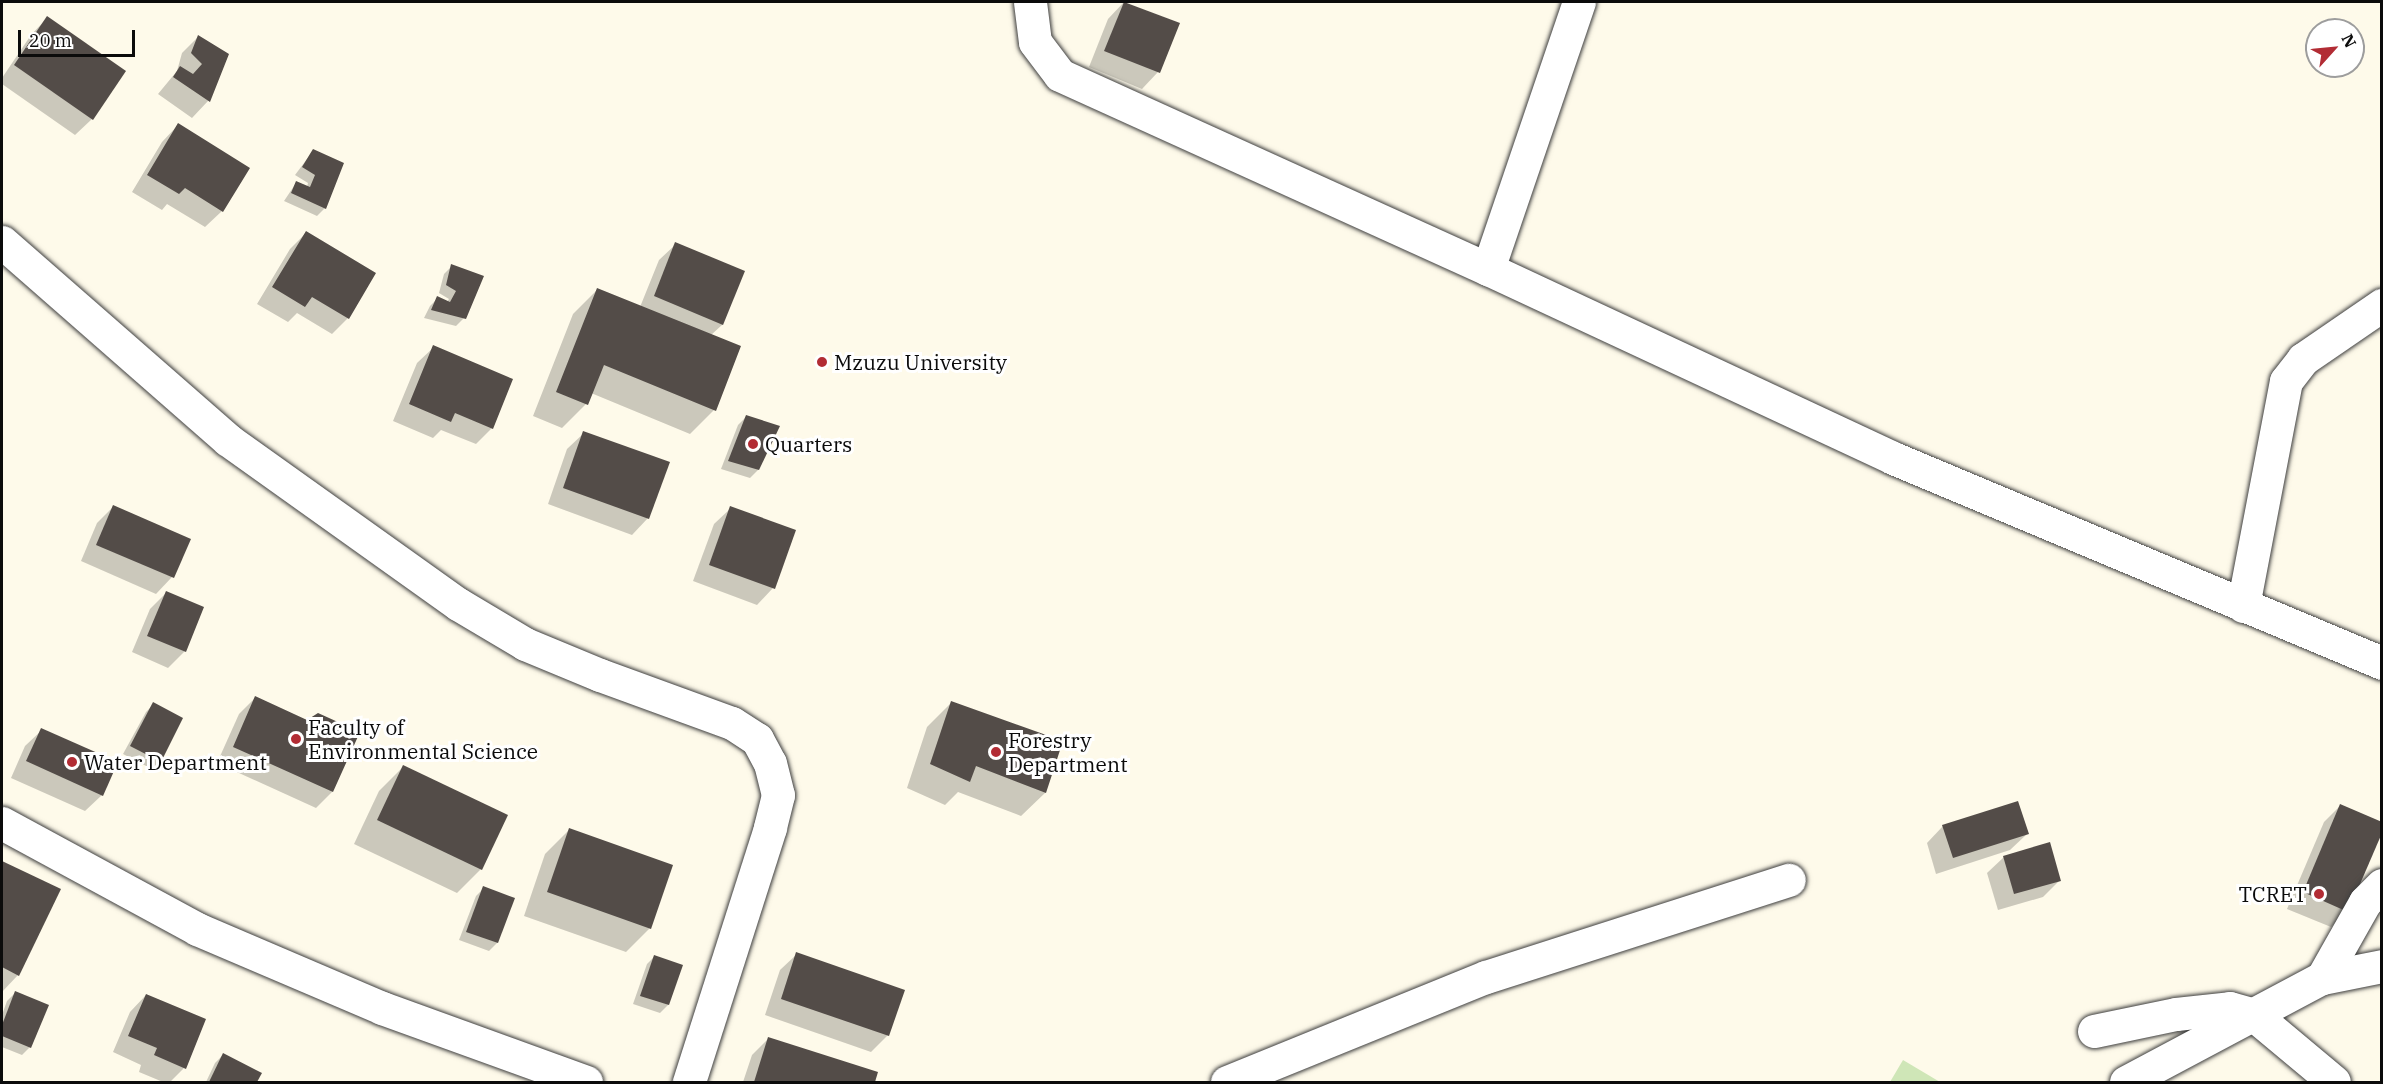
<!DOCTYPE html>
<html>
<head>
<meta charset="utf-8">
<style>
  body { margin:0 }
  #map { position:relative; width:2383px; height:1084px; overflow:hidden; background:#fefaea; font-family:"IBM Plex Serif",serif }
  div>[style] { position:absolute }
  .green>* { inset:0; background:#cfe6b7 }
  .shadow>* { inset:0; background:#0003 }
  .building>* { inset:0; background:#534c48 }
  .roads { filter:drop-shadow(0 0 2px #3e3e3e) drop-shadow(0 0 2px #3e3e3e) }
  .minor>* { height:33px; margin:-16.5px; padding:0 16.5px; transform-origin:16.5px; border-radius:16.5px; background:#fff }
  .dots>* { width:16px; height:16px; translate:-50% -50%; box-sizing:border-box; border:3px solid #fff; border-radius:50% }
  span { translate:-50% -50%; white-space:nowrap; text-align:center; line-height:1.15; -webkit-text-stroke:6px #fff; paint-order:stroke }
  .poi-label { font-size:21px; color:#0b0b0b }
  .left { translate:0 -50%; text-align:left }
  .right { translate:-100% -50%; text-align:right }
  .frame { position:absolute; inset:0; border:3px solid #0b0b0b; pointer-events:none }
  .north { position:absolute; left:2305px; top:18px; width:60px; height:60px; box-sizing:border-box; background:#fff; border:2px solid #9d9d9d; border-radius:50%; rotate:63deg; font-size:16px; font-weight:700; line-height:24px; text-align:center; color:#0b0b0b }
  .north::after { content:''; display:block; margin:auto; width:21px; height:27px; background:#b22c34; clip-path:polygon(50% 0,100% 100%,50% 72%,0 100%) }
  .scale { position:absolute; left:18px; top:30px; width:117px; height:27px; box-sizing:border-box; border:3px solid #0b0b0b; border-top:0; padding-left:8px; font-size:18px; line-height:21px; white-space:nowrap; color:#0b0b0b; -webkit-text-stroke:4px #fff; paint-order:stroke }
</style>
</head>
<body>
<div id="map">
  <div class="green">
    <i style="clip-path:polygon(1903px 1060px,1940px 1082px,1890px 1082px)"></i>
  </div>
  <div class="shadow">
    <i style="clip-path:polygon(1124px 2px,1158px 72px,1142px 89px,1089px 67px,1108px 19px)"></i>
    <i style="clip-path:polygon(47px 18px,92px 119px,75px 135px,2px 84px,2px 78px,31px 35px)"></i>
    <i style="clip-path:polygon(198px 37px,227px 55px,208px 101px,192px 118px,158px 94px,177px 71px,182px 53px)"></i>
    <i style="clip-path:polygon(178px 125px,222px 211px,205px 227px,167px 204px,162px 210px,132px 192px,162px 142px)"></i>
    <i style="clip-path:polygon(313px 151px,342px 164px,325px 208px,317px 216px,284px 201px,296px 183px,307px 187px,308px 183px,295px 175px)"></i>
    <i style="clip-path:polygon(306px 233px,348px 318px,332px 334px,297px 313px,288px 322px,257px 304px,290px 249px)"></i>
    <i style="clip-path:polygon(676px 244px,743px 272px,722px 325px,711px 335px,714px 410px,690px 434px,591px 393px,586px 404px,562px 428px,533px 416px,573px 314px,597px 290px,640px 307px,659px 260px)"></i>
    <i style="clip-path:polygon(452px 266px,464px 318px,456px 326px,424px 318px,430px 306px,438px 298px,447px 302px,449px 299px,439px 293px,444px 274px)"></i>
    <i style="clip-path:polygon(434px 347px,492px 428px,476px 444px,441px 430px,433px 438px,393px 421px,417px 363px)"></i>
    <i style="clip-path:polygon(746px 417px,758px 470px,750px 478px,721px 469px,738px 425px)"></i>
    <i style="clip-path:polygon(584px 433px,648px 518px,632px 535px,548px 504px,567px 449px)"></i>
    <i style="clip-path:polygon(113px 507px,189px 540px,172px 577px,156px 594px,81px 561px,97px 523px)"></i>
    <i style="clip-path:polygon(731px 508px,773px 588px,757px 605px,693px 581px,714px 524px)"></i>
    <i style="clip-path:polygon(166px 593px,185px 651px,168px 668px,132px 652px,150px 609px)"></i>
    <i style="clip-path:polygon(255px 698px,307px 722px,332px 792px,316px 808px,217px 763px,239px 714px)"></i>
    <i style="clip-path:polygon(951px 703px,1061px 742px,1045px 793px,1021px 816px,958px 792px,945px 805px,907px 788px,927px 727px)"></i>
    <i style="clip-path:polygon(154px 704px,160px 761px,152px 769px,123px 754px,146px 712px)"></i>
    <i style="clip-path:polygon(42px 730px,102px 795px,85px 811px,11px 778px,25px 746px)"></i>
    <i style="clip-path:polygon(403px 767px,481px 869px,457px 893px,354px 844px,379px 791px)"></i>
    <i style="clip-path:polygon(2341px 805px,2347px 911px,2331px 927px,2287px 909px,2324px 822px)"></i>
    <i style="clip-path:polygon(1943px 826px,2027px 834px,2010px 850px,1936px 874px,1927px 843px)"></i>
    <i style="clip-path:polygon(569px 830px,650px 928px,626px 952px,524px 916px,545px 854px)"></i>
    <i style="clip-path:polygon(2004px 857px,2060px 880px,2043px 897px,1998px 910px,1987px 873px)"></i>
    <i style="clip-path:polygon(2px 862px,59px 890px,18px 975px,2px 992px)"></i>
    <i style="clip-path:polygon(484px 888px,513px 899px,497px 943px,489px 951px,459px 940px,476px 896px)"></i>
    <i style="clip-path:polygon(797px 954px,888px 1035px,871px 1052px,765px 1015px,780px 970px)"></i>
    <i style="clip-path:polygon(655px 956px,668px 1005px,660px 1013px,633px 1004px,647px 964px)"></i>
    <i style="clip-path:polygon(15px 993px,30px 1047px,22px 1055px,2px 1047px,2px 1015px,7px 1001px)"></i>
    <i style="clip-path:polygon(146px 995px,184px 1068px,170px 1082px,163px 1082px,139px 1072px,141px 1065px,113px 1052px,130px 1012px)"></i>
    <i style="clip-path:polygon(768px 1039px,877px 1073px,874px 1082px,743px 1082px,752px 1055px)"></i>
    <i style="clip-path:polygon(223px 1055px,260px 1074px,256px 1082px,206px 1082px,215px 1063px)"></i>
  </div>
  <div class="building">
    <i style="clip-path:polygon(1124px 2px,1180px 23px,1160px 73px,1104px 51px)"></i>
    <i style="clip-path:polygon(47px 16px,126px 71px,93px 120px,14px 65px)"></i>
    <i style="clip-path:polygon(198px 35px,229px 54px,210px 102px,173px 77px,180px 66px,193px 74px,202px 64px,191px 53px)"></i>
    <i style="clip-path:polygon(178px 123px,250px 168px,223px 212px,185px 188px,179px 194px,147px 175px)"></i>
    <i style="clip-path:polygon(313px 149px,344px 163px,326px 209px,291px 193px,296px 181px,310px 187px,315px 175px,302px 167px)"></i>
    <i style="clip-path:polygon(306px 231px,376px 273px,349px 319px,312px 297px,305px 307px,272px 287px)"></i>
    <i style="clip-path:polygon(675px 242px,745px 271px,723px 325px,654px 296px)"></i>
    <i style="clip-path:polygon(451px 264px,484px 276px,466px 319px,431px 310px,437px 296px,450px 302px,456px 291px,446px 285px)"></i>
    <i style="clip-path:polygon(597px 288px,741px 346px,716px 411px,604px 365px,588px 405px,556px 392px)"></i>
    <i style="clip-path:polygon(433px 345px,513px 379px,493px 429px,455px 413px,451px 422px,409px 404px)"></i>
    <i style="clip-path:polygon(746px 415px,780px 426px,759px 470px,728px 461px)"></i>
    <i style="clip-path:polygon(583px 431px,670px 462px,649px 519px,563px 488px)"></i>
    <i style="clip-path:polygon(113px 505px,191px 539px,174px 578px,96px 545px)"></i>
    <i style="clip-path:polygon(730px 506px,796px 530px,775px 589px,709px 565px)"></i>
    <i style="clip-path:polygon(166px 591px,204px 607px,186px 652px,147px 636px)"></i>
    <i style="clip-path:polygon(255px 696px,307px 720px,318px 713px,360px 732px,333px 792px,233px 747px)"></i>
    <i style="clip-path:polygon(951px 701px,1063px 741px,1046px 793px,976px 766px,970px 782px,930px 764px)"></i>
    <i style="clip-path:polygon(153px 702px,183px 718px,161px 762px,130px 746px)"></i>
    <i style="clip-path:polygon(41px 728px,118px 762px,103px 796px,26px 761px)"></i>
    <i style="clip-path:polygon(403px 765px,508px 815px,482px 870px,377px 820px)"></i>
    <i style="clip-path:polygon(2018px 801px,2029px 834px,1953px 858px,1942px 825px)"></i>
    <i style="clip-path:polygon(2340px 804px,2382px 822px,2382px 833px,2348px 912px,2303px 892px)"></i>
    <i style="clip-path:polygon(569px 828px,673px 865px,651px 929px,547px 892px)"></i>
    <i style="clip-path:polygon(2050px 842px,2061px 881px,2014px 894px,2003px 856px)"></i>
    <i style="clip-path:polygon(2px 861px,61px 889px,19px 976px,2px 967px)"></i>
    <i style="clip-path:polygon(483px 886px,515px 898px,498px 943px,466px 932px)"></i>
    <i style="clip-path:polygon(796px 952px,905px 990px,889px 1036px,781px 999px)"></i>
    <i style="clip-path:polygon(654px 955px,683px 965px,669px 1005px,640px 996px)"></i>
    <i style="clip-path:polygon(15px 991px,49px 1005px,31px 1048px,2px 1036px,2px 1025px)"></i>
    <i style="clip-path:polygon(146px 994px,206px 1019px,186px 1069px,154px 1055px,157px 1048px,128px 1036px)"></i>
    <i style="clip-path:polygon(768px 1037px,878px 1072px,875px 1082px,754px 1082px)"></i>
    <i style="clip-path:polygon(223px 1053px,262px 1073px,257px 1082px,209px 1082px)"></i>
  </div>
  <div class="roads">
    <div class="minor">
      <i style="left:1030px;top:2px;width:40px;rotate:82.9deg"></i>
      <i style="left:1035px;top:42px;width:41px;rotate:52.9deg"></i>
      <i style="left:1060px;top:75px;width:470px;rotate:24.4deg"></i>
      <i style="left:1488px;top:269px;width:447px;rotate:25deg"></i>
      <i style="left:1893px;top:458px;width:530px;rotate:22.74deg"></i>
      <i style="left:2px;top:242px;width:300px;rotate:41.2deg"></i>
      <i style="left:228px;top:440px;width:282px;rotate:35.5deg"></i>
      <i style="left:458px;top:604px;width:78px;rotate:30.8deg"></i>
      <i style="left:525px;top:644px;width:81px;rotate:22.5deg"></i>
      <i style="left:600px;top:675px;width:140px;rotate:20deg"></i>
      <i style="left:732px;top:723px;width:30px;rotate:33deg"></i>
      <i style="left:757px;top:739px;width:27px;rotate:62deg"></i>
      <i style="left:770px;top:763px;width:33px;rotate:76deg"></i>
      <i style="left:778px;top:795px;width:34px;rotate:104deg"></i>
      <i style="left:770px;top:828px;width:267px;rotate:107.7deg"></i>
      <i style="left:1488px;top:269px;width:282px;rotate:-71.2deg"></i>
      <i style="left:2243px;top:606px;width:229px;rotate:-79.2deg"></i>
      <i style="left:2286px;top:381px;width:28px;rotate:-52deg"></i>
      <i style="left:2303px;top:359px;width:96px;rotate:-34.4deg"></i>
      <i style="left:2px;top:823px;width:222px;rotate:28.5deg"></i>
      <i style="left:197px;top:929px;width:201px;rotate:23.1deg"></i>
      <i style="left:382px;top:1008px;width:217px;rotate:19.9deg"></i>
      <i style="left:2322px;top:978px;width:61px;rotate:-11.3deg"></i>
      <i style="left:2094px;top:1031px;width:84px;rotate:-11.7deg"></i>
      <i style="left:2176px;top:1014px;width:54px;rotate:-6.3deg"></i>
      <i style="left:2230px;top:1008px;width:25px;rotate:16deg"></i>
      <i style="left:2254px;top:1015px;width:104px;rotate:39.9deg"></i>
      <i style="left:1227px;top:1082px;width:279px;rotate:-22.1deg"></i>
      <i style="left:1486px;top:977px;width:318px;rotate:-17.8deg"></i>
      <i style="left:2126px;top:1082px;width:222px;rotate:-28deg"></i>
      <i style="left:2322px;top:978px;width:87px;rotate:-60.5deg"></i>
      <i style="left:2365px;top:902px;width:24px;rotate:-45deg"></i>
    </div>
  </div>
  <div class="dots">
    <i style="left:822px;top:362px;background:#b22c34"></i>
    <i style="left:753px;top:444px;background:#b22c34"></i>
    <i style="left:296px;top:739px;background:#b22c34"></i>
    <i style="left:996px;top:752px;background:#b22c34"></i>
    <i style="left:72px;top:762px;background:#b22c34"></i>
    <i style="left:2319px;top:894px;background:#b22c34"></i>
  </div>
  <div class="poi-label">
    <span class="left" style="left:834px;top:362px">Mzuzu University</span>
    <span class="left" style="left:765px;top:444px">Quarters</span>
    <span class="left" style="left:308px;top:739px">Faculty of<br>Environmental Science</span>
    <span class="left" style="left:1008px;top:752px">Forestry<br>Department</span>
    <span class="left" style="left:84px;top:762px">Water Department</span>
    <span class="right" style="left:2307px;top:894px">TCRET</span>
  </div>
  <div class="frame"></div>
  <div class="north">N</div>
  <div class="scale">20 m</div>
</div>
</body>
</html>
